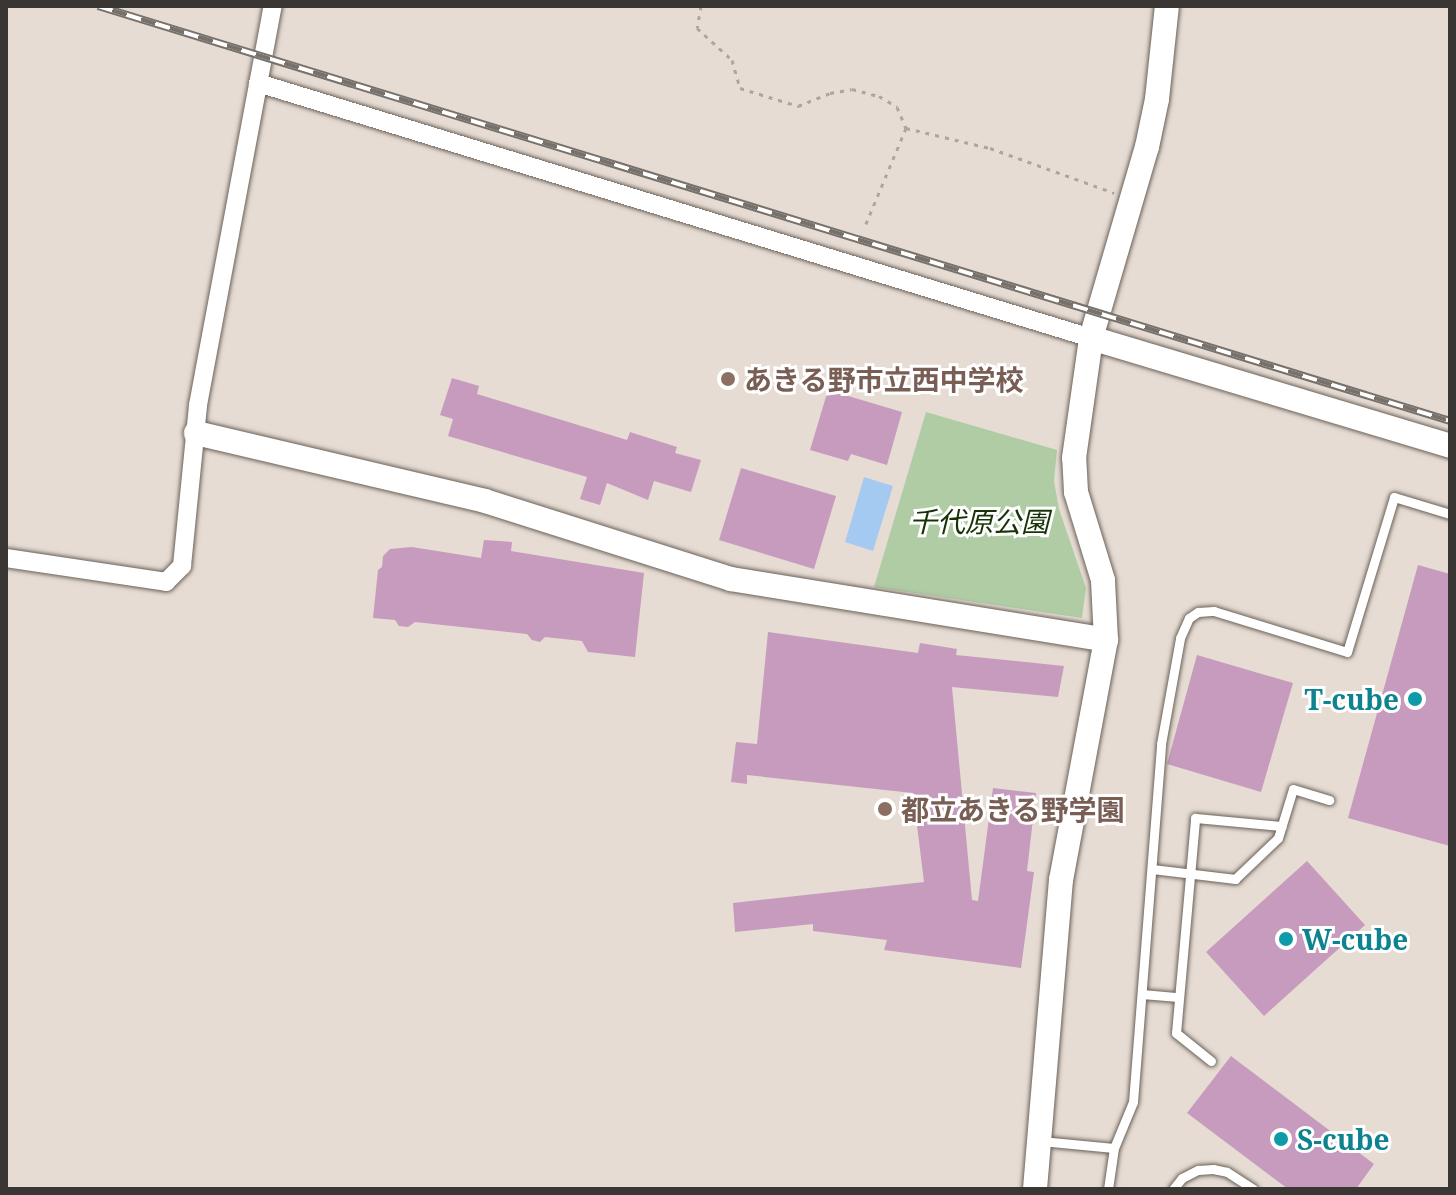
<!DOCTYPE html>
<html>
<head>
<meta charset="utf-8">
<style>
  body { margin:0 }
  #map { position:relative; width:1456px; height:1195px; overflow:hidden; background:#e6dcd3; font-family:"Noto Serif","Noto Sans JP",serif }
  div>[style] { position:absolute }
  .green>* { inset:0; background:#b0cca5 }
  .water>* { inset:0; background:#a5caf2 }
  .building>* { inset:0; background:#c79bbd }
  .path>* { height:3px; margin-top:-1.5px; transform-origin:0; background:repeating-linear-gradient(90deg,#ada59e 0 4px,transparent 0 10px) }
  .roads { filter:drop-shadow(0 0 2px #6a6159) drop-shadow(0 0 2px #6a6159) }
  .service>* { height:9px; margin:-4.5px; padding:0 4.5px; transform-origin:4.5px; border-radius:4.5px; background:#fff }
  .minor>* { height:18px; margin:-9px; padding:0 9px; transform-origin:9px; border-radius:9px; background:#fff }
  .tertiary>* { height:24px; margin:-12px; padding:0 12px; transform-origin:12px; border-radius:12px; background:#fff }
  .rail>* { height:8px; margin-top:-4px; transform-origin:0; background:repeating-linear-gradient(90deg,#fff 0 15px,#77716c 0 30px); box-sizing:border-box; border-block:2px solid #77716c }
  .dots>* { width:22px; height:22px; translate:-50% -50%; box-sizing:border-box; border:4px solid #fff; border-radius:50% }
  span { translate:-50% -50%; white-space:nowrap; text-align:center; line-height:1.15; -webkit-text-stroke:6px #fff; paint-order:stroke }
  .education-label { font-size:28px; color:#785e54; font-weight:700 }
  .left { translate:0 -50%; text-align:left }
  .park-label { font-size:28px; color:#163305; font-style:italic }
  .culture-label { font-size:28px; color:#0d838f; font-weight:700 }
  .right { translate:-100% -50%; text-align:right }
  .frame { position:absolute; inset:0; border:8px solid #3a3633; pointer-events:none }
</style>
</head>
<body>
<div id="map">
  <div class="green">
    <i style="clip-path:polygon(926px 412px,1057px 450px,1054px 481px,1059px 509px,1086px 588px,1082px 618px,874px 587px)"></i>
  </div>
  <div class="water">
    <i style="clip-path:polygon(864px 477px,893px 486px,873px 551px,845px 542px)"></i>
  </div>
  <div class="building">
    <i style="clip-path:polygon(452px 378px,479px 386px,477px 394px,627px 440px,630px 432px,677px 447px,675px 453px,701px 460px,691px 492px,654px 481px,648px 500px,607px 483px,600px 505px,580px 499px,587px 477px,448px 436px,453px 419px,440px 415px)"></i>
    <i style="clip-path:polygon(828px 390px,902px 412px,887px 465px,851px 454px,848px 461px,810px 450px)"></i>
    <i style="clip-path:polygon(741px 468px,836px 496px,814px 569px,719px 540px)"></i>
    <i style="clip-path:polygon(484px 540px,512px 542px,511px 551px,644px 573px,635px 657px,588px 652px,582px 641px,545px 637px,540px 642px,532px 640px,527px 634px,415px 622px,408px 627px,399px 626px,395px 620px,373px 618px,378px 570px,382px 567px,383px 556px,390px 549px,412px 547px,481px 558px)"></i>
    <i style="clip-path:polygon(1418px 565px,1450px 574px,1450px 846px,1348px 818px)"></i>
    <i style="clip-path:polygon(768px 632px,918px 653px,920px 643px,957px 649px,956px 655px,1064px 666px,1058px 697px,952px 687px,972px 900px,978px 901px,993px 788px,1036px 793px,1027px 871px,1034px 872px,1021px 968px,884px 950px,887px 940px,813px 931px,813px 924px,735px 932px,733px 903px,924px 882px,913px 793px,747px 775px,747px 784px,731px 782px,736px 742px,757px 744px)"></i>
    <i style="clip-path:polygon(1197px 655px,1293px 683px,1261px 792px,1167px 764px)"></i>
    <i style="clip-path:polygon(1307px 861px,1365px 925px,1264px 1016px,1206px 952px)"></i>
    <i style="clip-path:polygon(1231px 1056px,1374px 1164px,1356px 1189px,1288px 1189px,1187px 1113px)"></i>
  </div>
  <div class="path">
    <i style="left:701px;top:6px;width:22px;rotate:100deg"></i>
    <i style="left:697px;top:28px;width:47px;rotate:42.4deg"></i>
    <i style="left:732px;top:60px;width:29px;rotate:74deg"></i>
    <i style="left:740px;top:88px;width:61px;rotate:17.2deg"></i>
    <i style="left:798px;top:106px;width:35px;rotate:-22deg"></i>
    <i style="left:830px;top:93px;width:22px;rotate:-10deg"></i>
    <i style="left:852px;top:89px;width:28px;rotate:15deg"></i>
    <i style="left:879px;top:96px;width:21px;rotate:31deg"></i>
    <i style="left:897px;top:107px;width:23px;rotate:67deg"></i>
    <i style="left:906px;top:128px;width:106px;rotate:112.7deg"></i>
    <i style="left:906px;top:128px;width:86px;rotate:13.4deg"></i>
    <i style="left:990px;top:148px;width:132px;rotate:19.9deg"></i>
  </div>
  <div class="roads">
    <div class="service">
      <i style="left:1152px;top:869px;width:84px;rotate:6.9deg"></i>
      <i style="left:1235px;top:879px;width:59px;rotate:-43.6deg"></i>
      <i style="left:1278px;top:838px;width:51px;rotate:-73deg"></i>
      <i style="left:1293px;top:789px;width:38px;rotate:17deg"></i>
      <i style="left:1142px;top:994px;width:36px;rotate:5deg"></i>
      <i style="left:1211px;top:1061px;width:45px;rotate:-141.3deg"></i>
      <i style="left:1176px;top:1033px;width:216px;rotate:-84.9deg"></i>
      <i style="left:1195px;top:818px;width:87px;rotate:5.3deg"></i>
      <i style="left:1041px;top:1141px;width:73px;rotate:5.5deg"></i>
      <i style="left:1114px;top:1148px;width:50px;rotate:-67.6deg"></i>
      <i style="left:1133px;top:1102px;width:359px;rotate:-85.5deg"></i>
      <i style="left:1161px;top:744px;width:108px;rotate:-79.8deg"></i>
      <i style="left:1180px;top:638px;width:22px;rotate:-66deg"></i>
      <i style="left:1189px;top:618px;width:11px;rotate:-34deg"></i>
      <i style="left:1198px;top:612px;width:16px;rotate:-4deg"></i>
      <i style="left:1214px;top:611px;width:139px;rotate:17.1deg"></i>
      <i style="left:1347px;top:652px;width:162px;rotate:-73.1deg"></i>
      <i style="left:1394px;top:497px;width:59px;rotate:16.9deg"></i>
      <i style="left:1108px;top:1189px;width:41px;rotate:-81.7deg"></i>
      <i style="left:1173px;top:1189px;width:14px;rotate:-51deg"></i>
      <i style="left:1182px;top:1178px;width:18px;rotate:-27deg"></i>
      <i style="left:1198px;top:1170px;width:15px;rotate:-4deg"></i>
      <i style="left:1213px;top:1169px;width:14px;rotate:12deg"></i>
      <i style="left:1227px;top:1172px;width:31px;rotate:33deg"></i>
    </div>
    <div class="minor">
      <i style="left:258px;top:83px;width:871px;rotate:17.02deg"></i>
      <i style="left:6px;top:558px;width:162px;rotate:8.5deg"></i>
      <i style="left:166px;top:582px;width:23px;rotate:-45deg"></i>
      <i style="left:182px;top:566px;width:162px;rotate:-84.3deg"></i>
      <i style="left:198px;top:405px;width:406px;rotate:-79.4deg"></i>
    </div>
    <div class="tertiary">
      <i style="left:1091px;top:338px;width:375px;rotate:16.7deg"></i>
      <i style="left:196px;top:433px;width:297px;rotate:13.2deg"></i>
      <i style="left:485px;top:501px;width:258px;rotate:17.6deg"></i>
      <i style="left:731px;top:579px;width:380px;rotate:9.2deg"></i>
      <i style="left:1035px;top:1189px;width:310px;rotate:-85.2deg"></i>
      <i style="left:1061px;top:880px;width:244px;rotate:-79.4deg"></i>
      <i style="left:1106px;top:640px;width:60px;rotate:-92.9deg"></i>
      <i style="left:1103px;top:580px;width:92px;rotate:-107.1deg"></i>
      <i style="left:1076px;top:492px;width:34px;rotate:-93deg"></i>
      <i style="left:1074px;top:458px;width:121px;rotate:-81.9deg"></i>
      <i style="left:1091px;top:338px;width:199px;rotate:-73.7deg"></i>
      <i style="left:1147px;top:147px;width:49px;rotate:-78.2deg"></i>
      <i style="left:1157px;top:99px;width:94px;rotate:-83.9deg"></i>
    </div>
  </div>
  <div class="rail">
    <i style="left:98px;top:6px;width:1414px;rotate:17.06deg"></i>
  </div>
  <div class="dots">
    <i style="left:728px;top:379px;background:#8d6e63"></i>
    <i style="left:1415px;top:699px;background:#0f9aa8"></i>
    <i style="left:885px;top:809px;background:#8d6e63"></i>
    <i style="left:1286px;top:939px;background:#0f9aa8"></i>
    <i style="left:1281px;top:1139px;background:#0f9aa8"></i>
  </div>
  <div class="education-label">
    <span class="left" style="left:744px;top:379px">あきる野市立西中学校</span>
    <span class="left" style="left:901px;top:809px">都立あきる野学園</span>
  </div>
  <div class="park-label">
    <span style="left:979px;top:521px">千代原公園</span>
  </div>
  <div class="culture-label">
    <span class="right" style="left:1399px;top:699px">T-cube</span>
    <span class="left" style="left:1302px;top:939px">W-cube</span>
    <span class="left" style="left:1297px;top:1139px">S-cube</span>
  </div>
  <div class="frame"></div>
</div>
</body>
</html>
